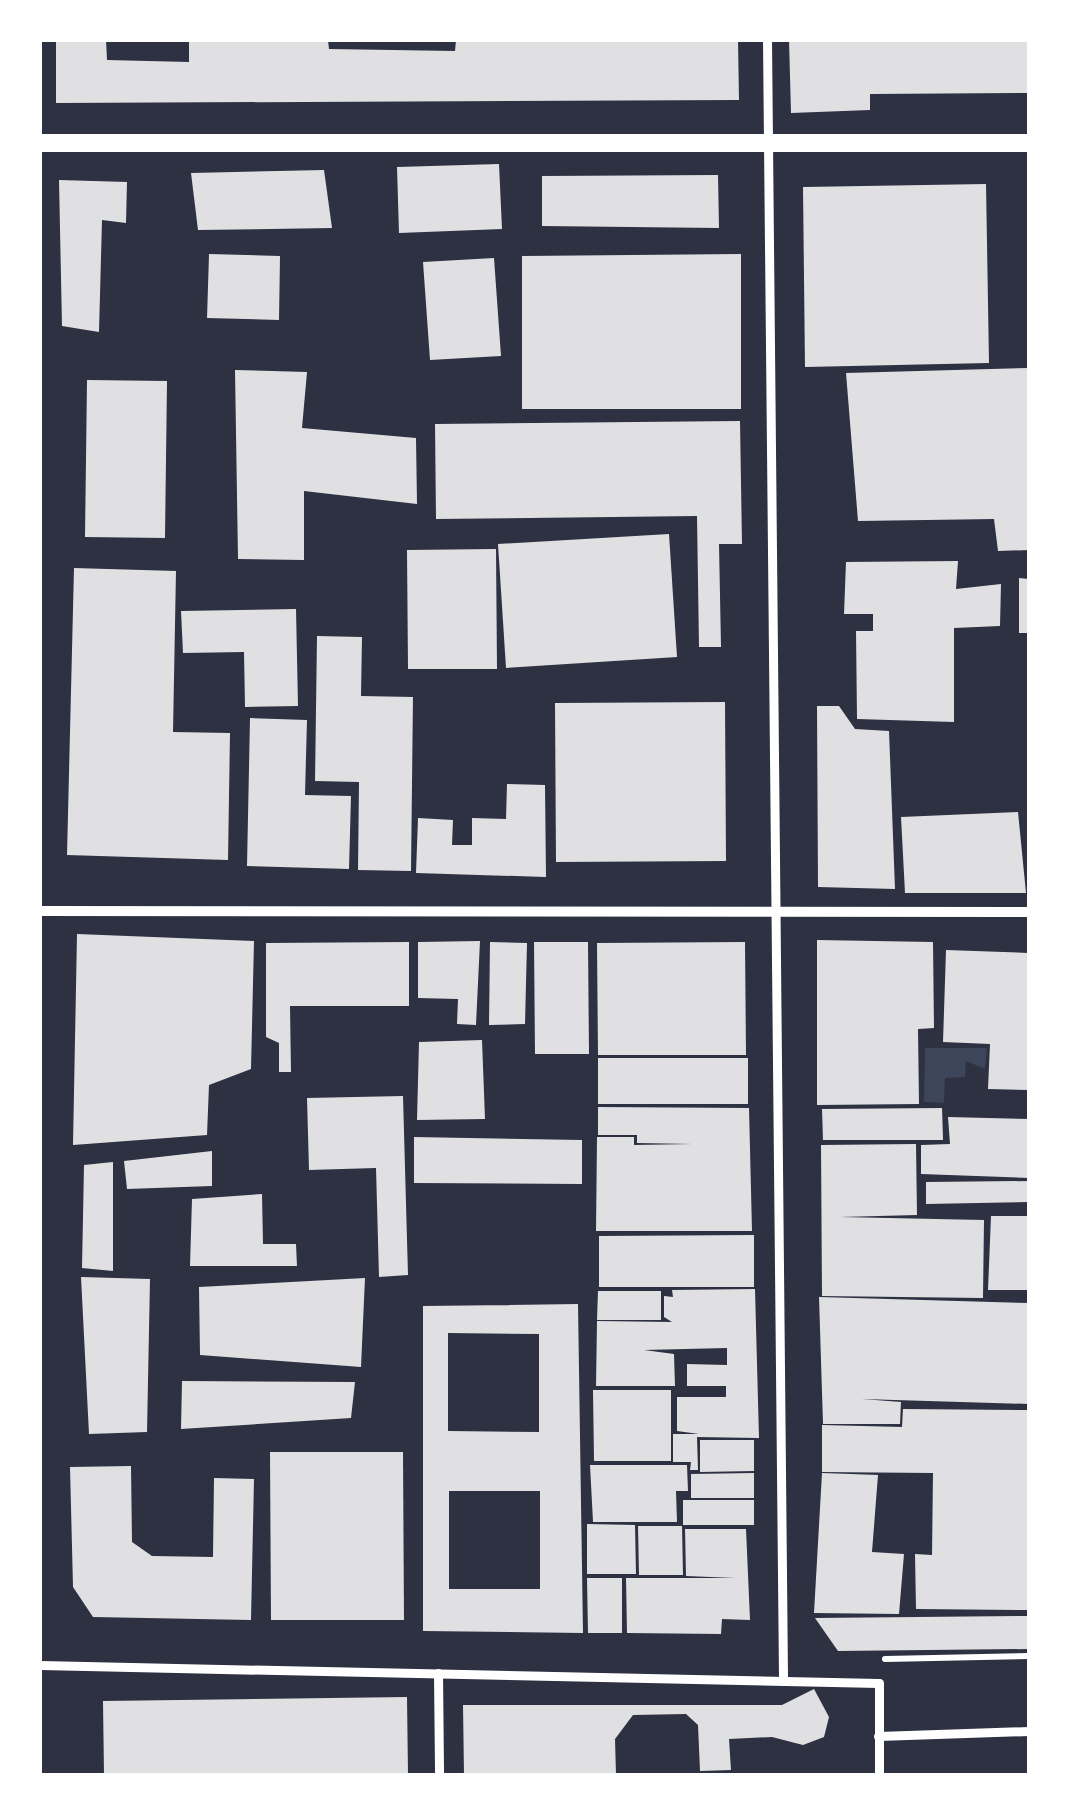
<!DOCTYPE html>
<html>
<head>
<meta charset="utf-8">
<style>
  body { margin:0 }
  #map { position:relative; width:1069px; height:1815px; overflow:hidden; background:#2d3142; font-family:"Work Sans",sans-serif }
  div>[style] { position:absolute }
  .green>* { inset:0; background:#3c4559 }
  .building>* { inset:0; background:#e0e0e3 }
  .path>* { height:6px; margin:-3px; padding:0 3px; transform-origin:3px; border-radius:3px; background:#fff }
  .pedestrian>* { height:9px; margin:-4.5px; padding:0 4.5px; transform-origin:4.5px; border-radius:4.5px; background:#fff }
  .minor>* { height:10px; margin:-5px; padding:0 5px; transform-origin:5px; border-radius:5px; background:#fff }
  .tertiary>* { height:18px; margin:-9px; padding:0 9px; transform-origin:9px; border-radius:9px; background:#fff }
  span { translate:-50% -50%; white-space:nowrap; text-align:center; line-height:1.15; -webkit-text-stroke:8px #fff; paint-order:stroke }
  .frame { position:absolute; inset:0; border:42px solid #fff; pointer-events:none }
</style>
</head>
<body>
<div id="map">
  <div class="green">
    <i style="clip-path:polygon(925px 1048px,987px 1048px,985px 1069px,966px 1061px,965px 1077px,945px 1078px,944px 1103px,924px 1102px)"></i>
  </div>
  <div class="building">
    <i style="clip-path:polygon(56px 40px,106px 40px,107px 60px,189px 62px,189px 40px,328px 40px,329px 49px,455px 51px,456px 40px,738px 40px,739px 100px,56px 103px)"></i>
    <i style="clip-path:polygon(789px 40px,1029px 40px,1029px 93px,870px 94px,870px 110px,791px 113px)"></i>
    <i style="clip-path:polygon(499px 164px,502px 229px,399px 233px,397px 167px)"></i>
    <i style="clip-path:polygon(324px 170px,332px 228px,198px 230px,191px 173px)"></i>
    <i style="clip-path:polygon(718px 175px,719px 228px,542px 226px,542px 176px)"></i>
    <i style="clip-path:polygon(59px 180px,127px 182px,126px 223px,102px 220px,99px 332px,62px 326px)"></i>
    <i style="clip-path:polygon(986px 184px,989px 363px,805px 367px,803px 187px)"></i>
    <i style="clip-path:polygon(209px 254px,280px 256px,279px 320px,207px 318px)"></i>
    <i style="clip-path:polygon(741px 254px,741px 409px,522px 409px,522px 256px)"></i>
    <i style="clip-path:polygon(494px 258px,501px 356px,430px 360px,423px 262px)"></i>
    <i style="clip-path:polygon(1029px 368px,1029px 550px,998px 551px,994px 519px,858px 521px,846px 373px)"></i>
    <i style="clip-path:polygon(235px 370px,307px 372px,302px 428px,416px 438px,417px 504px,304px 491px,304px 560px,238px 559px)"></i>
    <i style="clip-path:polygon(87px 380px,167px 381px,165px 538px,85px 537px)"></i>
    <i style="clip-path:polygon(740px 421px,742px 544px,719px 544px,721px 647px,699px 647px,697px 516px,436px 519px,435px 424px)"></i>
    <i style="clip-path:polygon(669px 534px,677px 657px,506px 668px,498px 544px)"></i>
    <i style="clip-path:polygon(496px 549px,497px 669px,408px 669px,407px 550px)"></i>
    <i style="clip-path:polygon(958px 561px,956px 589px,1001px 584px,1000px 626px,954px 628px,954px 722px,857px 719px,856px 631px,873px 631px,873px 614px,844px 614px,846px 562px)"></i>
    <i style="clip-path:polygon(74px 568px,176px 571px,173px 732px,230px 733px,228px 860px,67px 855px)"></i>
    <i style="clip-path:polygon(1019px 578px,1029px 579px,1029px 633px,1019px 633px)"></i>
    <i style="clip-path:polygon(296px 609px,298px 706px,245px 707px,244px 652px,183px 653px,181px 611px)"></i>
    <i style="clip-path:polygon(317px 636px,362px 637px,361px 696px,413px 697px,411px 871px,358px 870px,359px 782px,315px 781px)"></i>
    <i style="clip-path:polygon(725px 702px,726px 861px,556px 862px,555px 703px)"></i>
    <i style="clip-path:polygon(817px 706px,839px 706px,855px 729px,889px 731px,895px 889px,818px 887px)"></i>
    <i style="clip-path:polygon(250px 718px,307px 720px,305px 795px,351px 796px,349px 869px,247px 866px)"></i>
    <i style="clip-path:polygon(507px 784px,545px 785px,546px 877px,416px 873px,418px 818px,453px 820px,452px 845px,472px 845px,472px 818px,506px 819px)"></i>
    <i style="clip-path:polygon(1018px 812px,1026px 893px,905px 893px,901px 817px)"></i>
    <i style="clip-path:polygon(77px 934px,254px 941px,251px 1069px,209px 1085px,207px 1135px,73px 1145px)"></i>
    <i style="clip-path:polygon(817px 940px,933px 942px,934px 1028px,918px 1029px,919px 1104px,817px 1105px)"></i>
    <i style="clip-path:polygon(480px 941px,476px 1025px,457px 1024px,458px 999px,418px 998px,418px 942px)"></i>
    <i style="clip-path:polygon(409px 942px,409px 1006px,290px 1006px,291px 1072px,279px 1072px,279px 1043px,266px 1037px,266px 943px)"></i>
    <i style="clip-path:polygon(490px 942px,527px 943px,525px 1024px,489px 1025px)"></i>
    <i style="clip-path:polygon(534px 942px,588px 942px,589px 1054px,535px 1054px)"></i>
    <i style="clip-path:polygon(745px 942px,746px 1055px,598px 1055px,597px 943px)"></i>
    <i style="clip-path:polygon(946px 950px,1029px 953px,1029px 1090px,988px 1089px,990px 1044px,943px 1042px)"></i>
    <i style="clip-path:polygon(482px 1040px,485px 1119px,417px 1120px,419px 1042px)"></i>
    <i style="clip-path:polygon(598px 1058px,748px 1058px,748px 1104px,598px 1104px)"></i>
    <i style="clip-path:polygon(403px 1096px,408px 1275px,379px 1277px,376px 1168px,309px 1170px,307px 1098px)"></i>
    <i style="clip-path:polygon(598px 1107px,749px 1108px,752px 1231px,596px 1231px,597px 1137px,634px 1137px,634px 1145px,693px 1144px,637px 1143px,637px 1135px,598px 1135px)"></i>
    <i style="clip-path:polygon(942px 1108px,943px 1140px,823px 1140px,822px 1109px)"></i>
    <i style="clip-path:polygon(948px 1117px,1029px 1119px,1029px 1178px,921px 1174px,921px 1145px,950px 1144px)"></i>
    <i style="clip-path:polygon(414px 1137px,582px 1140px,582px 1184px,414px 1183px)"></i>
    <i style="clip-path:polygon(916px 1144px,917px 1215px,840px 1217px,984px 1220px,983px 1298px,822px 1296px,821px 1145px)"></i>
    <i style="clip-path:polygon(212px 1151px,212px 1186px,127px 1189px,124px 1161px)"></i>
    <i style="clip-path:polygon(113px 1162px,113px 1271px,82px 1268px,84px 1165px)"></i>
    <i style="clip-path:polygon(1029px 1181px,1029px 1202px,926px 1204px,926px 1182px)"></i>
    <i style="clip-path:polygon(262px 1194px,263px 1244px,296px 1244px,297px 1266px,190px 1266px,192px 1199px)"></i>
    <i style="clip-path:polygon(991px 1216px,1029px 1216px,1029px 1290px,988px 1290px)"></i>
    <i style="clip-path:polygon(754px 1235px,754px 1287px,599px 1287px,599px 1236px)"></i>
    <i style="clip-path:polygon(81px 1277px,150px 1279px,147px 1432px,89px 1434px)"></i>
    <i style="clip-path:polygon(365px 1278px,361px 1367px,200px 1355px,199px 1287px)"></i>
    <i style="clip-path:polygon(755px 1289px,759px 1438px,697px 1437px,698px 1470px,690px 1470px,691px 1462px,673px 1462px,673px 1434px,699px 1434px,677px 1431px,677px 1397px,726px 1397px,726px 1386px,687px 1386px,687px 1364px,727px 1365px,727px 1348px,644px 1350px,674px 1354px,675px 1386px,596px 1386px,597px 1321px,672px 1322px,664px 1317px,664px 1296px,673px 1297px,672px 1290px)"></i>
    <i style="clip-path:polygon(598px 1291px,661px 1291px,661px 1320px,597px 1320px)"></i>
    <i style="clip-path:polygon(819px 1297px,1029px 1303px,1029px 1404px,862px 1399px,901px 1402px,900px 1424px,823px 1424px)"></i>
    <i style="clip-path:polygon(evenodd,578px 1304px,583px 1633px,423px 1631px,423px 1306px,578px 1304px,448px 1333px,539px 1334px,539px 1432px,448px 1431px,448px 1333px,578px 1304px,449px 1491px,540px 1491px,540px 1589px,449px 1589px,449px 1491px)"></i>
    <i style="clip-path:polygon(182px 1381px,355px 1382px,351px 1418px,181px 1429px)"></i>
    <i style="clip-path:polygon(593px 1390px,671px 1390px,671px 1461px,594px 1461px)"></i>
    <i style="clip-path:polygon(903px 1409px,1029px 1410px,1029px 1610px,916px 1609px,915px 1554px,932px 1555px,933px 1473px,822px 1472px,822px 1425px,902px 1427px)"></i>
    <i style="clip-path:polygon(700px 1440px,754px 1440px,754px 1471px,700px 1472px)"></i>
    <i style="clip-path:polygon(270px 1452px,403px 1452px,404px 1620px,271px 1620px)"></i>
    <i style="clip-path:polygon(590px 1465px,687px 1465px,688px 1491px,676px 1491px,677px 1522px,593px 1522px)"></i>
    <i style="clip-path:polygon(131px 1466px,132px 1542px,152px 1556px,213px 1557px,214px 1478px,254px 1479px,251px 1620px,93px 1617px,73px 1587px,70px 1467px)"></i>
    <i style="clip-path:polygon(754px 1473px,754px 1498px,691px 1498px,691px 1474px)"></i>
    <i style="clip-path:polygon(822px 1473px,878px 1475px,872px 1552px,904px 1554px,899px 1614px,814px 1613px)"></i>
    <i style="clip-path:polygon(683px 1500px,754px 1500px,754px 1525px,683px 1525px)"></i>
    <i style="clip-path:polygon(587px 1524px,635px 1525px,636px 1574px,587px 1574px)"></i>
    <i style="clip-path:polygon(638px 1526px,682px 1526px,683px 1575px,639px 1575px)"></i>
    <i style="clip-path:polygon(685px 1529px,746px 1529px,750px 1620px,722px 1619px,721px 1634px,627px 1633px,626px 1578px,735px 1578px,686px 1576px)"></i>
    <i style="clip-path:polygon(587px 1578px,622px 1578px,622px 1633px,588px 1633px)"></i>
    <i style="clip-path:polygon(1029px 1616px,1029px 1649px,838px 1651px,815px 1618px)"></i>
    <i style="clip-path:polygon(814px 1689px,829px 1717px,824px 1737px,803px 1745px,772px 1737px,729px 1739px,731px 1770px,700px 1771px,698px 1725px,686px 1714px,633px 1715px,615px 1739px,616px 1775px,464px 1775px,463px 1705px,782px 1705px)"></i>
    <i style="clip-path:polygon(407px 1697px,408px 1775px,104px 1775px,103px 1701px)"></i>
  </div>
  <div class="path">
    <i style="left:885px;top:1659px;width:144px;rotate:-1.2deg"></i>
  </div>
  <div class="pedestrian">
    <i style="left:767px;top:40px;width:1641px;rotate:89.44deg"></i>
    <i style="left:40px;top:1665px;width:839px;rotate:1.23deg"></i>
    <i style="left:879px;top:1683px;width:92px;rotate:90deg"></i>
    <i style="left:438px;top:1673px;width:102px;rotate:89.4deg"></i>
    <i style="left:878px;top:1736px;width:151px;rotate:-1.9deg"></i>
  </div>
  <div class="minor">
    <i style="left:40px;top:911px;width:989px;rotate:0.06deg"></i>
  </div>
  <div class="tertiary">
    <i style="left:40px;top:143px;width:989px"></i>
  </div>
  <div class="frame"></div>
</div>
</body>
</html>
